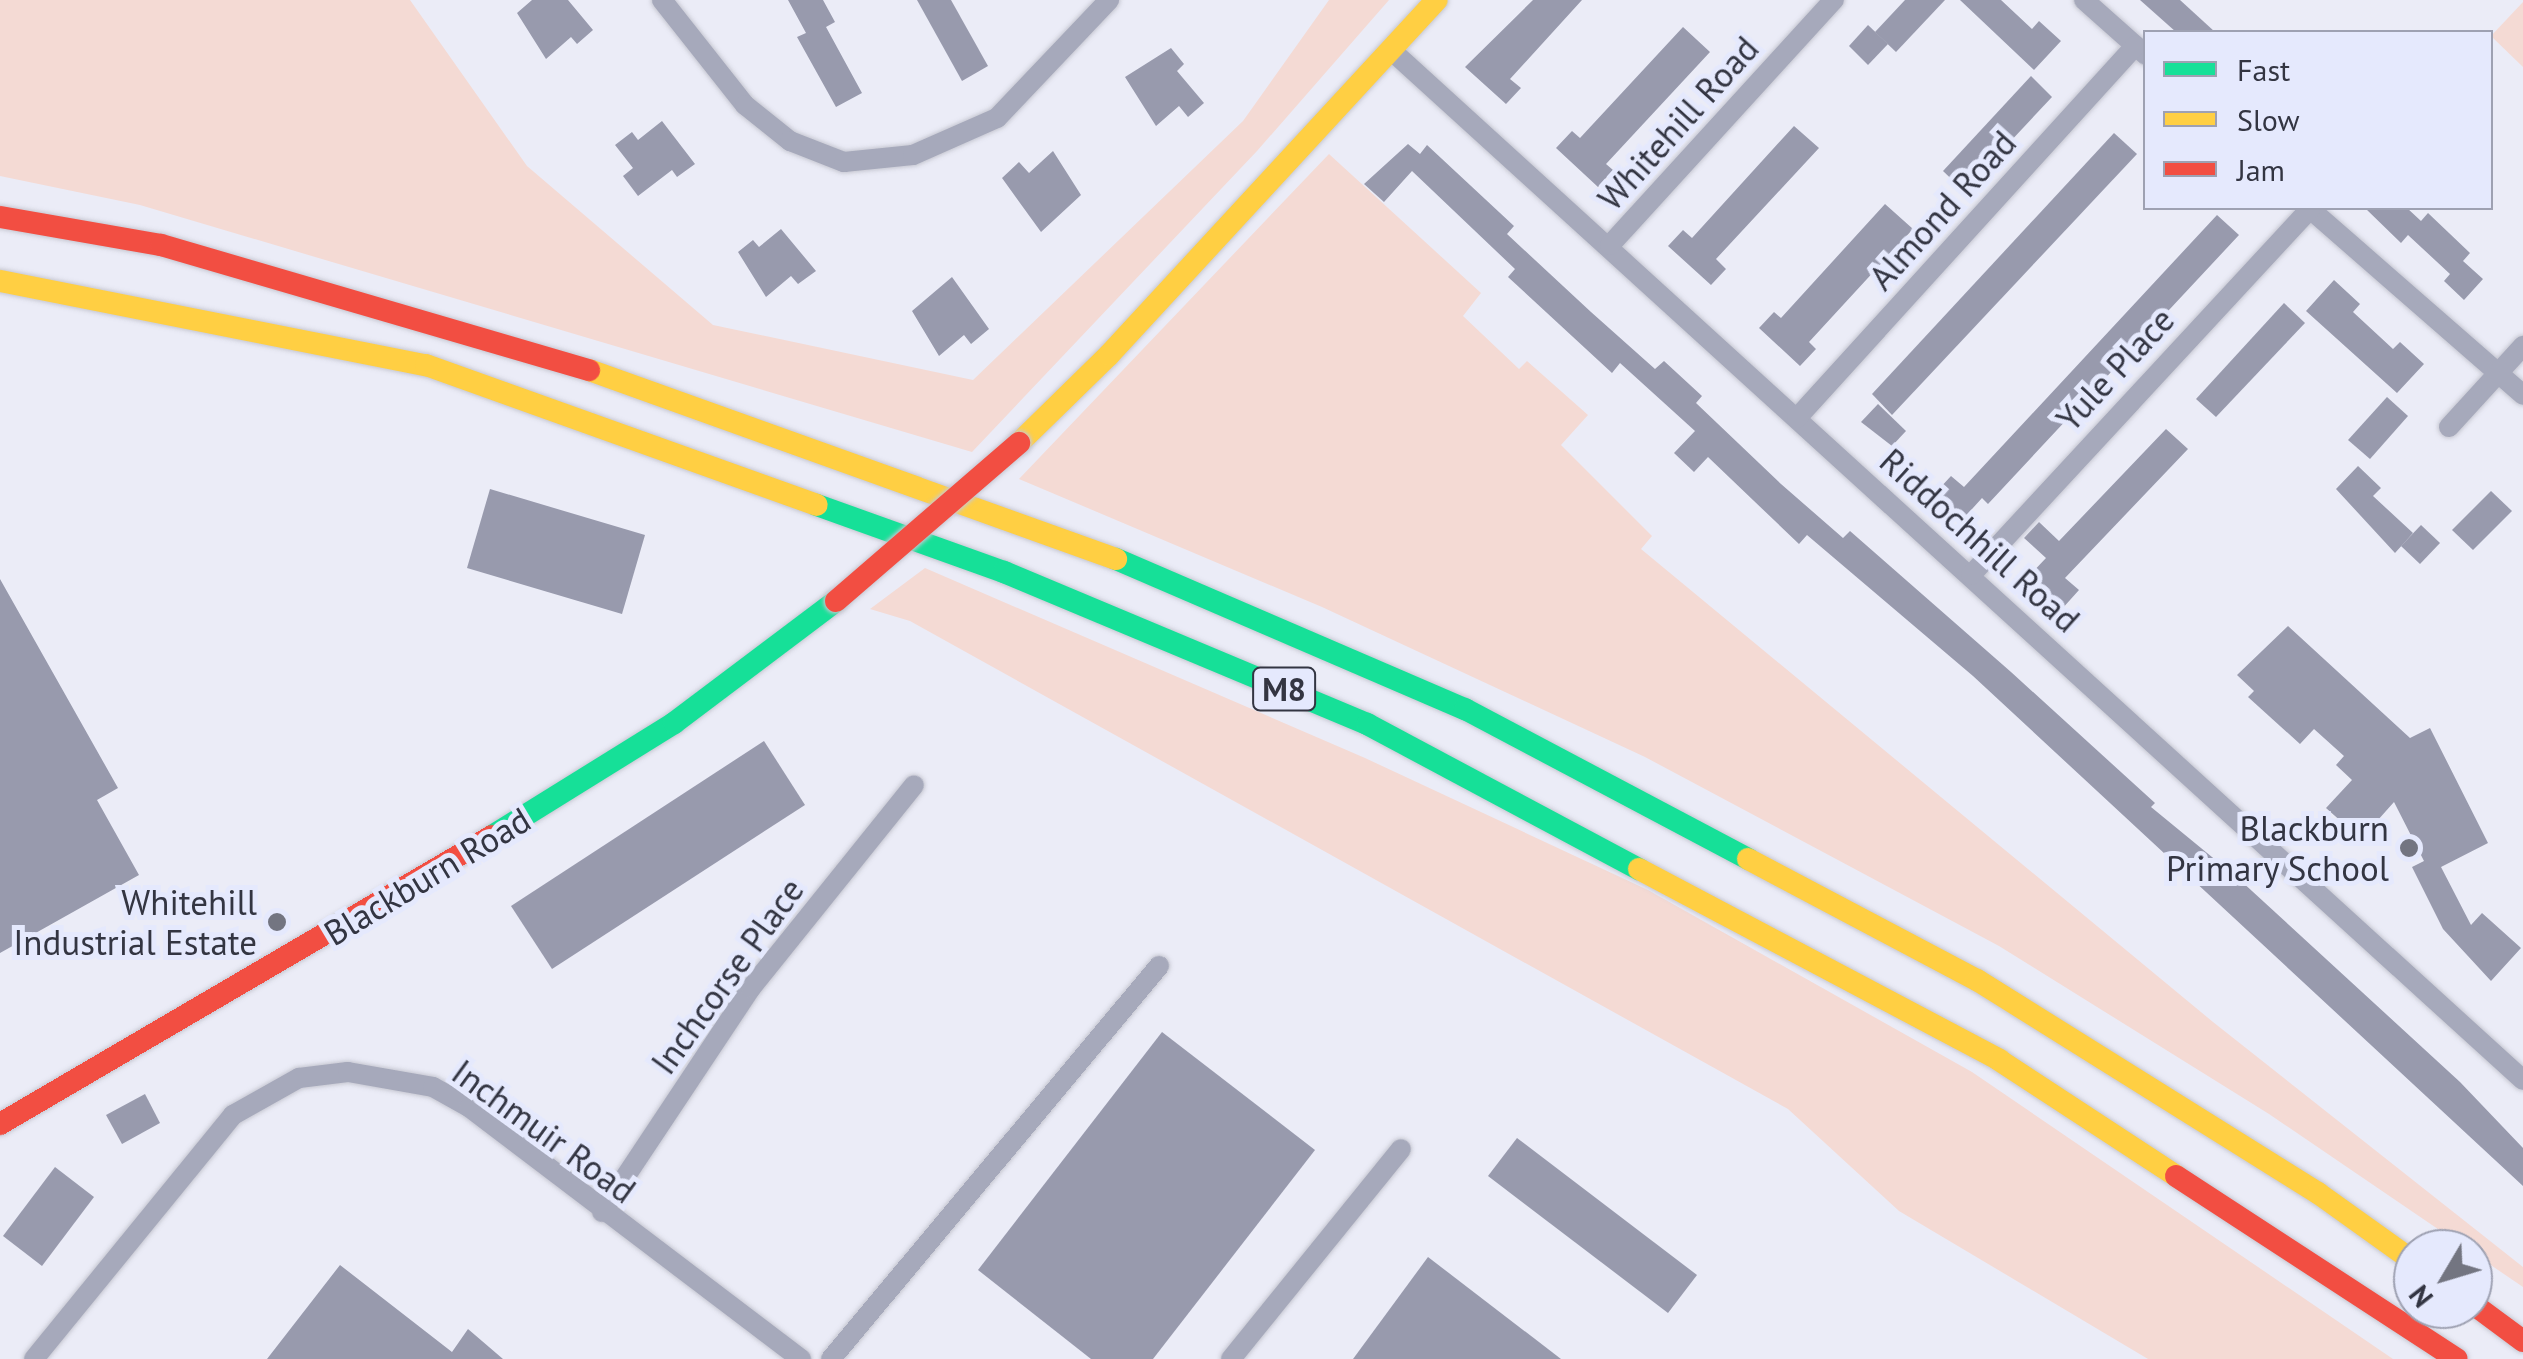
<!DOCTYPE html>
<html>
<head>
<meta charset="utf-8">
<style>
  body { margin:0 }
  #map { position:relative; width:2523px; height:1359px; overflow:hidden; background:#ebecf7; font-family:"PT Sans",sans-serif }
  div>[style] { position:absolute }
  .green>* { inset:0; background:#f4dad4 }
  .building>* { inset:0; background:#989aad }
  .roads { filter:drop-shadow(0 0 2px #c7c8d2) drop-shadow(0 0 2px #c7c8d2) }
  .street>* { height:20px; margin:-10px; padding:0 10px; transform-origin:10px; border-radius:10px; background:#a6a9bb }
  .fast>* { height:22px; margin:-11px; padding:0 11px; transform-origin:11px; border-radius:11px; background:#16e098 }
  .slow>* { height:22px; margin:-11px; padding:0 11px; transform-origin:11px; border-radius:11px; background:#ffcf43 }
  .jam>* { height:22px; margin:-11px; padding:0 11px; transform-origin:11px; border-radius:11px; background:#f24e42 }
  .bridges { filter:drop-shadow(0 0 2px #c7c8d2) drop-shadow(0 0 2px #c7c8d2) }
  .jam-bridge>* { height:22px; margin:-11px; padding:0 11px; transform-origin:11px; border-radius:11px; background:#f24e42 }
  .dots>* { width:28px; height:28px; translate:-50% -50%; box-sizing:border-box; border:5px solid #e5e9fd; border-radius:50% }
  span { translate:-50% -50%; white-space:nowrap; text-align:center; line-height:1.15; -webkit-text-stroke:10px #e5e9fd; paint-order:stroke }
  .shield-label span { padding:2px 8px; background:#e5e9fd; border:2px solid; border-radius:8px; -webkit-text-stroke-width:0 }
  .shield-label { font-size:32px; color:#333542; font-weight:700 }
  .street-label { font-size:35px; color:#333542 }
  .poi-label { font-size:35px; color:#333542 }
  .right { translate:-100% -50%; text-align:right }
  .legend { position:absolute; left:2143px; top:30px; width:350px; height:180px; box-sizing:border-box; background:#e5e9fd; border:2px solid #9ea1b2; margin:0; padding:12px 18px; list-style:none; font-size:30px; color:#333542 }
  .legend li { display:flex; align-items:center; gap:20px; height:50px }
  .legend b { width:50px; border:2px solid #9ea1b2 }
  .north { position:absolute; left:2393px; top:1229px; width:100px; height:100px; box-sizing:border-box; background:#e5e9fd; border:2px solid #9ea1b2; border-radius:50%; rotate:232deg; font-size:28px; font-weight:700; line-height:40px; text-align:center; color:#333542 }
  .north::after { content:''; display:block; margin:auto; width:35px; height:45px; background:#737581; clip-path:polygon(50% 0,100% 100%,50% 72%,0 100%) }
</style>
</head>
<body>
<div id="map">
  <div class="green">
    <i style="clip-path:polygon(0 0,410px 0,527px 166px,713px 325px,973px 380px,1243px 121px,1329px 0,1389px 0,1257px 151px,972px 452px,140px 205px,0 176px)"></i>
    <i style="clip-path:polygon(2523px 2px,2523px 67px,2491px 36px)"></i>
    <i style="clip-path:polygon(1329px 154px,1481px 293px,1463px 316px,1519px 369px,1527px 361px,1588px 415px,1561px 445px,1652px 536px,1641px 549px,2213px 1022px,2523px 1267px,2523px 1287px,2269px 1114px,1999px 946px,1645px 757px,1322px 607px,1019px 479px)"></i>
    <i style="clip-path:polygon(925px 568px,1365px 758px,1648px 890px,1972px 1072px,2393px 1359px,2148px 1359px,1899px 1211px,1788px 1109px,910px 621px,870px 609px)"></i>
  </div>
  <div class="building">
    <i style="clip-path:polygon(532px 0,568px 0,593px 30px,577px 44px,571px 37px,546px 59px,517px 13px)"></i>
    <i style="clip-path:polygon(788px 0,823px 0,835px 22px,826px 27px,862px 93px,836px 107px,797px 37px,806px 33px)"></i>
    <i style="clip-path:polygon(917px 0,951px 0,988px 66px,962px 81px)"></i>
    <i style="clip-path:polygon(1533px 0,1582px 0,1510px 79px,1521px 88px,1506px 104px,1465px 67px)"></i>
    <i style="clip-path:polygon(1905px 0,1945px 0,1896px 52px,1875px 32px)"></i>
    <i style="clip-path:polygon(1960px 0,2001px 0,2032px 29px,2039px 21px,2061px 41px,2034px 70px)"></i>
    <i style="clip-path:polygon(2140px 0,2180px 0,2215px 32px,2176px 32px)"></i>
    <i style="clip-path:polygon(1868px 25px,1888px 44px,1868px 65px,1849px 46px)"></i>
    <i style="clip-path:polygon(1683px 27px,1710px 52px,1606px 164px,1613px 170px,1598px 187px,1556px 148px,1572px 131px,1580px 138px)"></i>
    <i style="clip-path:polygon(1171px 48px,1184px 64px,1177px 71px,1204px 103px,1188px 117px,1179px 106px,1156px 126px,1125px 77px)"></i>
    <i style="clip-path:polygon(2031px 76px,2052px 97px,1964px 191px,1943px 171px)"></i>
    <i style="clip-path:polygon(662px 121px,695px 164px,677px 177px,672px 170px,638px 196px,623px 176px,633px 168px,615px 145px,632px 132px,638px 140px)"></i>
    <i style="clip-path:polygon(1794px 126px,1819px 148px,1716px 259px,1726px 269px,1711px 285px,1668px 246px,1683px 230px,1692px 238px)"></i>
    <i style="clip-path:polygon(2114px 133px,2137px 154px,1892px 415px,1872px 394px)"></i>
    <i style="clip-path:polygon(1408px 144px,1420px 154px,1427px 145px,1514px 226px,1507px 234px,1591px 312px,1655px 369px,1664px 361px,1702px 396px,1696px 403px,1781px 484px,1843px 538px,1850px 531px,2011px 672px,2155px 803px,2151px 807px,2240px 880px,2460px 1082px,2523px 1148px,2523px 1186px,1973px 676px,1807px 535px,1799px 544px,1708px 457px,1694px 472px,1674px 453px,1695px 431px,1620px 363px,1612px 373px,1508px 277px,1515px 269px,1412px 171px,1384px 202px,1364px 184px)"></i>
    <i style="clip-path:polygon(1053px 151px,1081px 195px,1041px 232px,1002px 178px,1019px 162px,1029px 173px)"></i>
    <i style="clip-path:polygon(1885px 204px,1913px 229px,1809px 342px,1816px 349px,1800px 366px,1759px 328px,1774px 312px,1781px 318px)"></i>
    <i style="clip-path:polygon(2365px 208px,2407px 208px,2421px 221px,2428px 213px,2470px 253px,2463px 261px,2483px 279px,2464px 300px,2444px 281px,2450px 274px,2408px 235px,2401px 243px)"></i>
    <i style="clip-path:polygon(2217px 215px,2239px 235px,1988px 504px,1982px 498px,1963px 519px,1938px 490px,1951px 476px,1964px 487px)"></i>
    <i style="clip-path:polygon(781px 229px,816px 271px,798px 284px,791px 276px,766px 297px,738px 252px,753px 240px,759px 247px)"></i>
    <i style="clip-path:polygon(952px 277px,989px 329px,971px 344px,964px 335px,939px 356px,912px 311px)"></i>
    <i style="clip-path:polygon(2334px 280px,2360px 304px,2353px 312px,2393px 349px,2400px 342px,2424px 364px,2397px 393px,2306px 311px)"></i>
    <i style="clip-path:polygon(2284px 303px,2305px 323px,2216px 417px,2196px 399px)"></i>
    <i style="clip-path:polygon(2387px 397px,2408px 416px,2370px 459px,2348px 440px)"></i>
    <i style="clip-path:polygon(1878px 404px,1906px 431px,1892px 446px,1861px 422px)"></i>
    <i style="clip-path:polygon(2166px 429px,2188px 449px,2065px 578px,2079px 590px,2061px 610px,2027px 578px,2046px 558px,2024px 538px,2039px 522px,2059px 541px)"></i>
    <i style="clip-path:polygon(2358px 466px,2381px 488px,2373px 496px,2413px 533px,2395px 553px,2336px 489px)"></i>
    <i style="clip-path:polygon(490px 489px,645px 535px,622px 614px,467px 568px)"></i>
    <i style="clip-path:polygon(2491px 491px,2512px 511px,2473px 550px,2452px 530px)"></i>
    <i style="clip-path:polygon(2421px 525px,2440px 543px,2420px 564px,2401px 546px)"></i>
    <i style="clip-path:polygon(0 579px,118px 788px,97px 800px,139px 875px,0 953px)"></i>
    <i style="clip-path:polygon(2288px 626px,2410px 738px,2430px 728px,2488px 843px,2441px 867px,2471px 925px,2482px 913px,2521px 948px,2491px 981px,2443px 929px,2412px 867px,2424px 861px,2394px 802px,2361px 839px,2326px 808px,2352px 780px,2336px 765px,2344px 756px,2314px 729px,2300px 744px,2248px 697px,2254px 691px,2237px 675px)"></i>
    <i style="clip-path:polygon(764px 741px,805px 805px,552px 969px,511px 906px)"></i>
    <i style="clip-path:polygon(1162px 1032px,1315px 1150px,1153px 1359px,1091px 1359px,978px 1270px)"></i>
    <i style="clip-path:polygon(145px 1094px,160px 1123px,122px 1144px,106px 1115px)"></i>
    <i style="clip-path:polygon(1517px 1138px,1697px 1275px,1668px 1313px,1488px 1176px)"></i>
    <i style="clip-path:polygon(55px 1167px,94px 1197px,42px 1266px,3px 1236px)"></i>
    <i style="clip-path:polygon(1428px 1257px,1561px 1359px,1353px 1359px)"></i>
    <i style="clip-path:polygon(340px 1265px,452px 1352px,468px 1329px,503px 1359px,267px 1359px)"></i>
  </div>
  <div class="roads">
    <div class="street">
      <i style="left:662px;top:0;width:134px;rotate:51.7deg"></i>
      <i style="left:745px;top:105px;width:58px;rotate:38.7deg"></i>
      <i style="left:790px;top:141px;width:58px;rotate:21.3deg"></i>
      <i style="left:844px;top:162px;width:69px;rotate:-5.8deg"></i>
      <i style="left:913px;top:155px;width:92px;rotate:-23.8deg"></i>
      <i style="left:997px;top:118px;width:163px;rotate:-46.5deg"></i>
      <i style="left:2084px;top:0;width:83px;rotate:41.6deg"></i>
      <i style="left:1391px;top:50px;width:1530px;rotate:42.3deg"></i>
      <i style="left:2309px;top:208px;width:284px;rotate:41.1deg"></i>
      <i style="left:1610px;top:245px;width:332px;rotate:-47.6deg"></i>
      <i style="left:1797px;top:418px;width:503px;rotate:-47.74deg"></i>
      <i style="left:2449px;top:427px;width:110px;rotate:-47.6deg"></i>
      <i style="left:1971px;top:575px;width:499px;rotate:-47.2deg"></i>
      <i style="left:602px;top:1212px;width:269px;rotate:-56.4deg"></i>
      <i style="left:751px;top:988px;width:260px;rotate:-51.2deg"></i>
      <i style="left:34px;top:1359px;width:315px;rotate:-50.8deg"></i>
      <i style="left:233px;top:1115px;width:76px;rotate:-29.3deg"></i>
      <i style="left:299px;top:1078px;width:49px;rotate:-7deg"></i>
      <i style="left:348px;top:1072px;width:86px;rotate:10deg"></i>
      <i style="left:433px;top:1087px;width:41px;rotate:29.1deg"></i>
      <i style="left:469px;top:1107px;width:417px;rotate:37.2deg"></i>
      <i style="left:831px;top:1359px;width:512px;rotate:-50.15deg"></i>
      <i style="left:1231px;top:1359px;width:270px;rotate:-51deg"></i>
    </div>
    <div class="fast">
      <i style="left:817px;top:505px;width:199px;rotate:19.7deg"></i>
      <i style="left:1004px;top:572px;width:394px;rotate:22.7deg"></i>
      <i style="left:1367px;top:724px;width:308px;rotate:28.1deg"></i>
      <i style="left:1116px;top:559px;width:380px;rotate:23.3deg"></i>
      <i style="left:1465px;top:709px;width:320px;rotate:27.9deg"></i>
      <i style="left:492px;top:836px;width:214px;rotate:-31.8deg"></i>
      <i style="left:674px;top:723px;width:203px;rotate:-37deg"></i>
    </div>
    <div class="slow">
      <i style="left:0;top:281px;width:434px;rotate:11.2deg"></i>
      <i style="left:426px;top:365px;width:415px;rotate:19.7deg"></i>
      <i style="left:589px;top:370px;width:560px;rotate:19.73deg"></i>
      <i style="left:1019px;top:443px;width:126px;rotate:-44.4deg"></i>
      <i style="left:1109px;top:355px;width:483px;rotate:-47.3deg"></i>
      <i style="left:1748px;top:859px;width:259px;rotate:27.9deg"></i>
      <i style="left:1977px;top:980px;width:402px;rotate:32deg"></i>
      <i style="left:2318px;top:1193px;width:117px;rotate:35.6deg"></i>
      <i style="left:1639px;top:869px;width:408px;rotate:27.9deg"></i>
      <i style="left:1999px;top:1060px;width:212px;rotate:33.2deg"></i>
    </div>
    <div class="jam">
      <i style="left:0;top:217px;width:163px;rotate:9.9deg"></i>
      <i style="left:161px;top:245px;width:446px;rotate:16.3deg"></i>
      <i style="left:0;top:1124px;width:570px;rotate:-30.34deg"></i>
      <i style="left:2176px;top:1176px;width:335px;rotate:33.1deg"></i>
      <i style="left:2473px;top:1304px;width:62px;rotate:36.5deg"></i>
    </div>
  </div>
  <div class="bridges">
    <div class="jam-bridge">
      <i style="left:836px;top:601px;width:242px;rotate:-40.8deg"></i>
    </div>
  </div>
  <div class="dots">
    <i style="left:2409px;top:848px;background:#737581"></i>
    <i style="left:277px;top:922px;background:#737581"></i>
  </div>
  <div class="shield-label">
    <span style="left:1284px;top:689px">M8</span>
  </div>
  <div class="street-label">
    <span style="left:1678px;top:123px;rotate:-48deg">Whitehill Road</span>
    <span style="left:1942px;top:210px;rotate:-48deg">Almond Road</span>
    <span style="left:2115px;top:369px;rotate:-47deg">Yule Place</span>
    <span style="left:1980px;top:540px;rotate:42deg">Riddochhill Road</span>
    <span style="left:427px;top:876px;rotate:-31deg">Blackburn Road</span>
    <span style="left:727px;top:976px;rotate:-54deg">Inchcorse Place</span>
    <span style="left:544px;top:1131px;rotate:36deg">Inchmuir Road</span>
  </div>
  <div class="poi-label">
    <span class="right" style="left:2389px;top:848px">Blackburn<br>Primary School</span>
    <span class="right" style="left:257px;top:922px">Whitehill<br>Industrial Estate</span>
  </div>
  <ul class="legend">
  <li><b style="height:12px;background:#16e098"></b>Fast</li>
  <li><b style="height:12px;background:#ffcf43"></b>Slow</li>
  <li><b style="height:12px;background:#f24e42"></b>Jam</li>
  </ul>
  <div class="north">N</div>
</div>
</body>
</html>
